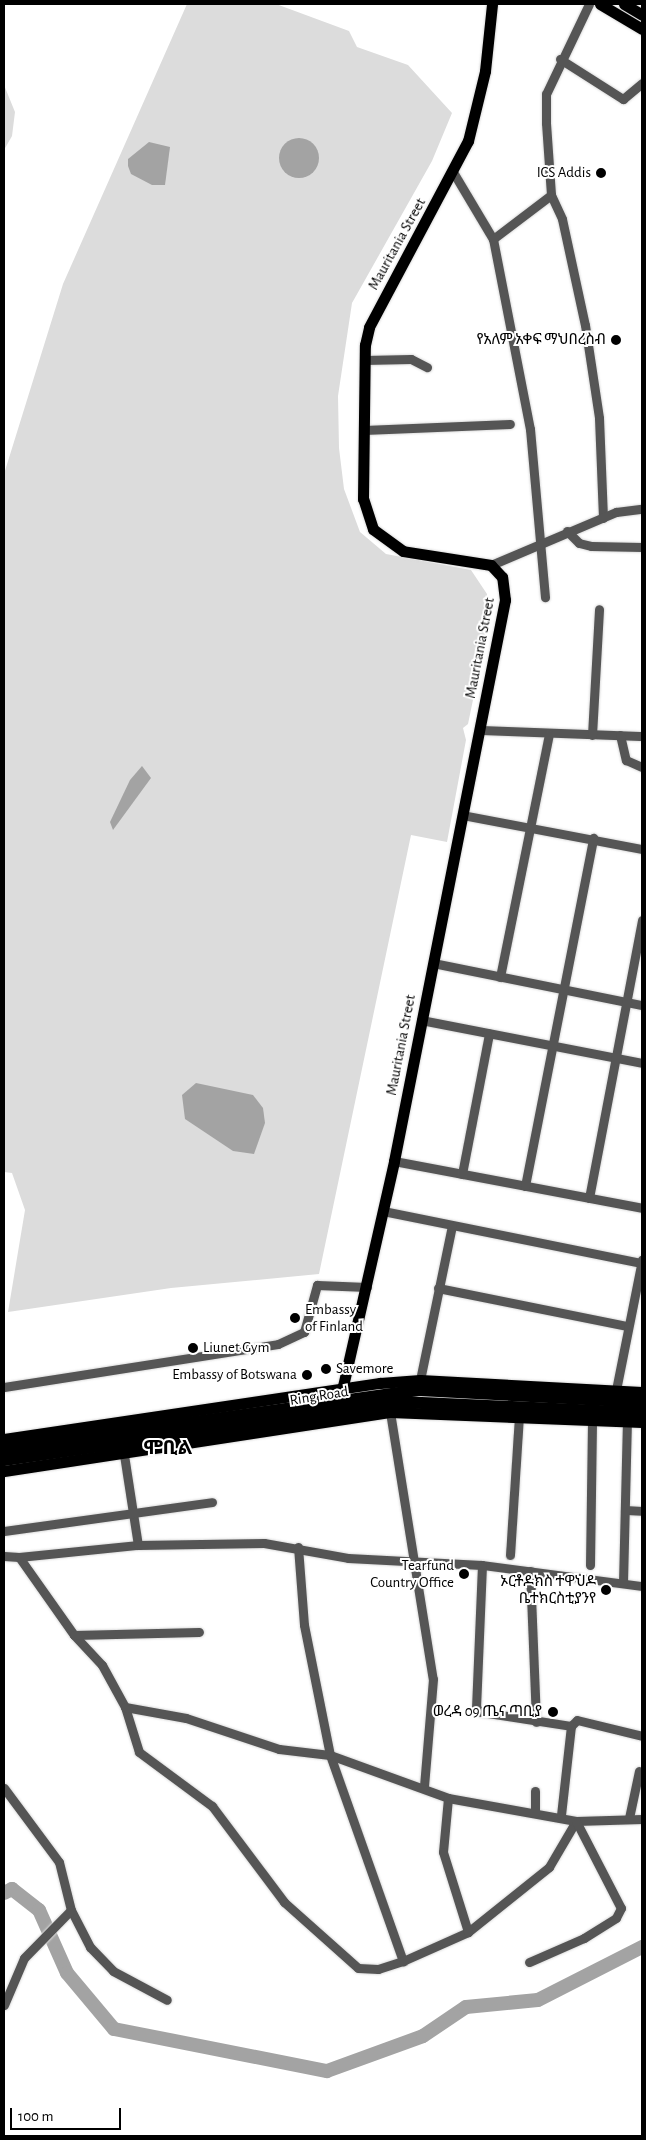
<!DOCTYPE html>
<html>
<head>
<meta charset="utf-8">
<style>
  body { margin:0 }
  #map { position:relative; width:646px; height:2140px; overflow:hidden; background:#fff; font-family:"Alegreya Sans","Noto Sans Ethiopic",sans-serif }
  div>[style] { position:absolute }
  .green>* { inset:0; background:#dcdcdc }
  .water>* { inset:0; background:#a3a3a3 }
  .round { border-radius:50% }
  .river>* { height:14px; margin:-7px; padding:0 7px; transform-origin:7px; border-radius:7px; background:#a3a3a3 }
  .roads { filter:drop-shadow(0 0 1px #dbdbdb) drop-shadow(0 0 1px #dbdbdb) }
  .minor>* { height:9px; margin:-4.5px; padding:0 4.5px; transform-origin:4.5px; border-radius:4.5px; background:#555 }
  .major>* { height:11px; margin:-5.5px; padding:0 5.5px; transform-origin:5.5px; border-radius:5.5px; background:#000 }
  .highway>* { height:12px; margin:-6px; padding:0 6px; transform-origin:6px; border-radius:6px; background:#000 }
  .dots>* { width:14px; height:14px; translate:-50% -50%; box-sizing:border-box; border:2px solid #fff; border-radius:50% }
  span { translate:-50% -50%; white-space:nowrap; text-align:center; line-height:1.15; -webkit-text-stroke:4px #fff; paint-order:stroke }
  .poi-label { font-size:15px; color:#000 }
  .right { translate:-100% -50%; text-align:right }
  .left { translate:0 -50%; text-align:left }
  .street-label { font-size:15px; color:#000 }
  .district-label { font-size:20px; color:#000; font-weight:700 }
  .frame { position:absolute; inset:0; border:5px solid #000; pointer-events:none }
  .scale { position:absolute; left:10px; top:2108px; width:111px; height:22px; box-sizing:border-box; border:2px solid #000; border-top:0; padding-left:6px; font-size:15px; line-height:18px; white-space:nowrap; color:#000; -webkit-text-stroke:4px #fff; paint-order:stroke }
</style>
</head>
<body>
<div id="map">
  <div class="green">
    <i style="clip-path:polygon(187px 4px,276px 4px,349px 31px,357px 47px,408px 65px,452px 113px,432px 161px,352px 303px,338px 396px,339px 448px,344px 489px,360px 532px,386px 554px,471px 570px,487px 594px,487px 632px,468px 724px,463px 728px,466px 740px,447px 842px,411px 835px,319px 1274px,171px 1288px,8px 1312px,25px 1210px,12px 1173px,4px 1172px,4px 474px,63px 284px)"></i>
    <i style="clip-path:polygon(4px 85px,15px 112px,12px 136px,4px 150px)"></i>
  </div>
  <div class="water">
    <i class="round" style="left:279px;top:138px;width:40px;height:40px"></i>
    <i style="clip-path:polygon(149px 142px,170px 147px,165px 185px,152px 185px,131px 174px,128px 166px,128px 159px)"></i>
    <i style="clip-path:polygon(142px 766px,151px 778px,113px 830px,110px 822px,130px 780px)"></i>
    <i style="clip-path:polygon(196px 1083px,253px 1095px,263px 1108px,265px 1123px,254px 1154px,233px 1151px,185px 1119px,182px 1095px)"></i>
  </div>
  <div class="river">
    <i style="left:4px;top:1893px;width:9px;rotate:-27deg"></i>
    <i style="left:12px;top:1889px;width:34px;rotate:38deg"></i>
    <i style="left:39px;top:1910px;width:69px;rotate:66deg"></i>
    <i style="left:67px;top:1973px;width:73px;rotate:50deg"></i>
    <i style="left:114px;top:2029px;width:217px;rotate:11.2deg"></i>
    <i style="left:327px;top:2071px;width:102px;rotate:-20deg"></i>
    <i style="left:423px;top:2036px;width:52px;rotate:-34deg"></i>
    <i style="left:466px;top:2007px;width:72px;rotate:-5.6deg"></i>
    <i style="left:538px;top:2000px;width:117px;rotate:-27deg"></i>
  </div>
  <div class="roads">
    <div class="minor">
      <i style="left:589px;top:4px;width:100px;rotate:115.5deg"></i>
      <i style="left:546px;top:94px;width:29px;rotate:90deg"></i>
      <i style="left:546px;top:123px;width:72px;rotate:86deg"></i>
      <i style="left:551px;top:195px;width:26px;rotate:65deg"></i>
      <i style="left:562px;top:219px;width:108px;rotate:77.8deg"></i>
      <i style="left:585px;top:325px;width:94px;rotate:81.4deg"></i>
      <i style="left:599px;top:418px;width:100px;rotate:87.7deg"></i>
      <i style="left:560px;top:59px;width:75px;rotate:32.4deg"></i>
      <i style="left:623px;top:99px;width:25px;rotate:-40deg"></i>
      <i style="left:453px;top:172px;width:78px;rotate:59.2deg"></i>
      <i style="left:493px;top:239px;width:194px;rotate:79deg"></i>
      <i style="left:530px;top:429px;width:169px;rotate:84.9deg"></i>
      <i style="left:493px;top:239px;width:73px;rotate:-37.2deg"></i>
      <i style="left:364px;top:360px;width:47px;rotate:-1.2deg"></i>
      <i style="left:411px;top:359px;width:18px;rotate:27deg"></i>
      <i style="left:364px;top:430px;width:146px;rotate:-2.4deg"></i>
      <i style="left:567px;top:531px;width:17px;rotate:45deg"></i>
      <i style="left:579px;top:543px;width:12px;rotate:14deg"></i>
      <i style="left:591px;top:546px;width:51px;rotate:1.1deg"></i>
      <i style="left:491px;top:565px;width:136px;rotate:-23deg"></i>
      <i style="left:616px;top:512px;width:26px;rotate:-7deg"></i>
      <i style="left:479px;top:730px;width:163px;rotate:2.1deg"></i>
      <i style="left:592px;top:735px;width:126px;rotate:-86.8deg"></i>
      <i style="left:620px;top:735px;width:26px;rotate:77deg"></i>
      <i style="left:626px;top:760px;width:17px;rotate:24deg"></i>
      <i style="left:462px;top:815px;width:183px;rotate:10.7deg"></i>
      <i style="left:433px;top:963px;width:213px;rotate:11.4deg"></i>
      <i style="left:500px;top:977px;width:247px;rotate:-78.6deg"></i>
      <i style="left:421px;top:1020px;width:225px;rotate:11deg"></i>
      <i style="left:394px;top:1161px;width:252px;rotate:10.7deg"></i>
      <i style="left:462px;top:1174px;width:143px;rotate:-79.1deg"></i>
      <i style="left:525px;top:1186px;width:355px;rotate:-78.9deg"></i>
      <i style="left:589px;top:1198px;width:283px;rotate:-79.2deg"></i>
      <i style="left:383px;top:1211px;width:264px;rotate:11.4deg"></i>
      <i style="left:438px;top:1288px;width:192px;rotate:11.4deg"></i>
      <i style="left:420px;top:1380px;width:157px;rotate:-78.3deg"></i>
      <i style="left:4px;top:1387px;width:277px;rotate:-8.9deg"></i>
      <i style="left:278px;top:1344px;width:29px;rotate:-25deg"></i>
      <i style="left:304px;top:1332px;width:49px;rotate:-74.5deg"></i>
      <i style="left:317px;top:1285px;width:50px;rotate:2.3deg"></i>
      <i style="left:616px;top:1390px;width:133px;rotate:-78.7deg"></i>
      <i style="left:390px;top:1412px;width:270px;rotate:80.9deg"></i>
      <i style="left:433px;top:1679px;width:107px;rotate:94.8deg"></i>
      <i style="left:124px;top:1455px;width:91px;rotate:81.2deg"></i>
      <i style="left:625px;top:1510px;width:17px;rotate:3deg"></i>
      <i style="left:4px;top:1531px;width:210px;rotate:-7.9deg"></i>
      <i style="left:298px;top:1547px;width:78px;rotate:85.6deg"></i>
      <i style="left:304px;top:1625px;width:133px;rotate:78.7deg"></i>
      <i style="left:330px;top:1755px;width:219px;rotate:70.5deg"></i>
      <i style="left:510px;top:1555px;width:140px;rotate:-86.3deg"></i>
      <i style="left:4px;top:1556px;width:15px;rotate:4deg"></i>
      <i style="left:19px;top:1557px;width:95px;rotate:54.8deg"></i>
      <i style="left:74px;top:1635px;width:41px;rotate:47deg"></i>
      <i style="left:102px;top:1665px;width:48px;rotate:61.3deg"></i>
      <i style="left:125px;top:1707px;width:47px;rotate:72.7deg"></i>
      <i style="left:139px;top:1752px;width:91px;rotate:36.5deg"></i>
      <i style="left:212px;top:1806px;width:120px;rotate:53.1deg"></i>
      <i style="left:284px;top:1902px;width:99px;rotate:41.7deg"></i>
      <i style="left:358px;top:1968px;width:20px;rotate:3deg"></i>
      <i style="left:378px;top:1969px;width:26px;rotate:-18deg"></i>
      <i style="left:403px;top:1961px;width:71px;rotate:-24deg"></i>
      <i style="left:468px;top:1932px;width:104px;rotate:-38.7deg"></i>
      <i style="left:549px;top:1867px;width:53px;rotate:-59.6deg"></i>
      <i style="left:576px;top:1821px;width:66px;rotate:-1.7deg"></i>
      <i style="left:19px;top:1557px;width:120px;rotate:-5.8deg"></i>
      <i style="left:138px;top:1545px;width:126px;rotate:-0.9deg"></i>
      <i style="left:264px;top:1543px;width:85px;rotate:10.1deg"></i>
      <i style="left:348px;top:1558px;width:134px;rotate:3deg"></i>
      <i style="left:482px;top:1565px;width:161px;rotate:7.5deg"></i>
      <i style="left:482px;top:1565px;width:143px;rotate:92.4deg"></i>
      <i style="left:476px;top:1708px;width:6px;rotate:39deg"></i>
      <i style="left:481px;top:1712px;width:91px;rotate:8.8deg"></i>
      <i style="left:590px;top:1565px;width:145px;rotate:-89.2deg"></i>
      <i style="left:530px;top:1571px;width:151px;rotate:87.7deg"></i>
      <i style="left:623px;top:1583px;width:162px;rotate:-88.6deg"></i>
      <i style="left:74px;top:1635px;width:125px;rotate:-1.4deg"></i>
      <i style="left:125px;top:1707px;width:62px;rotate:10.2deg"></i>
      <i style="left:186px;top:1718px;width:98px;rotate:18.4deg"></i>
      <i style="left:279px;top:1749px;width:51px;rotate:6.7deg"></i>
      <i style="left:330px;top:1755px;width:126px;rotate:20deg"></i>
      <i style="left:448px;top:1798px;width:130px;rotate:10.2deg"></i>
      <i style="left:576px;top:1821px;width:98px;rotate:62.7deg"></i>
      <i style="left:621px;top:1908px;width:11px;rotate:117deg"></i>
      <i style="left:616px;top:1918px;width:38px;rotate:148deg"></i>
      <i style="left:584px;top:1938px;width:60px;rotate:156.4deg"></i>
      <i style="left:4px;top:1788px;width:92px;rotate:53.4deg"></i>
      <i style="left:59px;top:1862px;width:49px;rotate:76deg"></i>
      <i style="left:71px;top:1910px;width:42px;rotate:62.8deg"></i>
      <i style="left:90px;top:1947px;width:33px;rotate:46deg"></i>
      <i style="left:113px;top:1971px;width:61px;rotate:28.2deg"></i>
      <i style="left:448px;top:1798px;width:54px;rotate:95.3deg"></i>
      <i style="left:443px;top:1852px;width:84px;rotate:72.6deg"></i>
      <i style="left:535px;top:1813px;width:22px;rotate:-90deg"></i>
      <i style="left:561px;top:1815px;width:90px;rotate:-83.6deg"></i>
      <i style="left:571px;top:1726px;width:8px;rotate:-45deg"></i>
      <i style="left:577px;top:1720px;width:67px;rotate:13.8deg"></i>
      <i style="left:629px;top:1818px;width:48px;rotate:-78deg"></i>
      <i style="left:4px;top:2005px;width:51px;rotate:-66.9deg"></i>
      <i style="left:24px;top:1958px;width:67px;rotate:-45.6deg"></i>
    </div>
    <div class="major">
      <i style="left:600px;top:4px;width:49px;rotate:30.8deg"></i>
      <i style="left:624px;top:4px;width:21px;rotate:31deg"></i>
      <i style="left:343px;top:1408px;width:22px;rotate:-90deg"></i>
      <i style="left:343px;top:1386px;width:231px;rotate:-77.2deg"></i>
      <i style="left:394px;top:1161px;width:572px;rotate:-78.81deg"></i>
      <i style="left:505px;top:600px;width:23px;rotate:-97deg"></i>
      <i style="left:502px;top:577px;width:16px;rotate:-133deg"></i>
      <i style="left:491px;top:565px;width:89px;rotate:-171deg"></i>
      <i style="left:403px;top:551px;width:37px;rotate:-144deg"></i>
      <i style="left:373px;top:529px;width:32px;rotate:-108deg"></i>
      <i style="left:363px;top:499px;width:154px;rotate:-89.3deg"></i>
      <i style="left:365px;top:345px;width:18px;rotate:-77deg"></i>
      <i style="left:369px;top:327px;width:211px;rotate:-62deg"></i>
      <i style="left:468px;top:141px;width:72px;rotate:-76.3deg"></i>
      <i style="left:485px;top:71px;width:67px;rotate:-84deg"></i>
      <i style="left:4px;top:1439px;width:380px;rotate:-8.5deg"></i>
      <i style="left:380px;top:1383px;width:40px;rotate:-4.3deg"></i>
      <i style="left:420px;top:1380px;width:222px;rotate:3.1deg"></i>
      <i style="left:4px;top:1471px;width:390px;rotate:-8.7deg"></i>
      <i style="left:390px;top:1412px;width:252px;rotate:2.3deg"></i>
    </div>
    <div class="highway">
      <i style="left:4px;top:1449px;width:420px;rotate:-8.1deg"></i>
      <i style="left:420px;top:1390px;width:222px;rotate:3.1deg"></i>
      <i style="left:4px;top:1460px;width:400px;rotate:-8.3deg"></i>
      <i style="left:400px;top:1402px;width:242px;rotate:2.6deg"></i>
    </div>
  </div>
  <div class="dots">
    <i style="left:601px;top:173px;background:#000"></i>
    <i style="left:616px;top:340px;background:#000"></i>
    <i style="left:295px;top:1318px;background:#000"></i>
    <i style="left:193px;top:1348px;background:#000"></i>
    <i style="left:326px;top:1369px;background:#000"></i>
    <i style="left:307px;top:1375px;background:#000"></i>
    <i style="left:464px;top:1574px;background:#000"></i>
    <i style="left:606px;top:1590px;background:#000"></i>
    <i style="left:553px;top:1712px;background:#000"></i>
  </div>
  <div class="poi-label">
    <span class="right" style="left:591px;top:173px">ICS Addis</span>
    <span class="right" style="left:606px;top:340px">የአለም አቀፍ ማህበረስብ</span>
    <span class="left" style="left:305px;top:1318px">Embassy<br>of Finland</span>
    <span class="left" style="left:203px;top:1348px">Liunet Gym</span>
    <span class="left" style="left:336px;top:1369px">Savemore</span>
    <span class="right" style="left:297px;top:1375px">Embassy of Botswana</span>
    <span class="right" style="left:454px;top:1574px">Tearfund<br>Country Office</span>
    <span class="right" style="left:596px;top:1590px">ኦርቶዶክስ ተዋህዶ<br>ቤተክርስቲያንየ</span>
    <span class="right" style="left:542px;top:1712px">ወረዳ 09 ጤና ጣቢያ</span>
  </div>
  <div class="street-label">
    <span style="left:397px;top:244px;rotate:-61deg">Mauritania Street</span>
    <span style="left:480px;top:648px;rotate:-79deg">Mauritania Street</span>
    <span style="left:401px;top:1045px;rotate:-79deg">Mauritania Street</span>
    <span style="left:319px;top:1396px;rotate:-9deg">Ring Road</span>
  </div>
  <div class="district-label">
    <span style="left:168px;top:1448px">ሞቢል</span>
  </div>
  <div class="frame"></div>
  <div class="scale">100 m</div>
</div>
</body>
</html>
